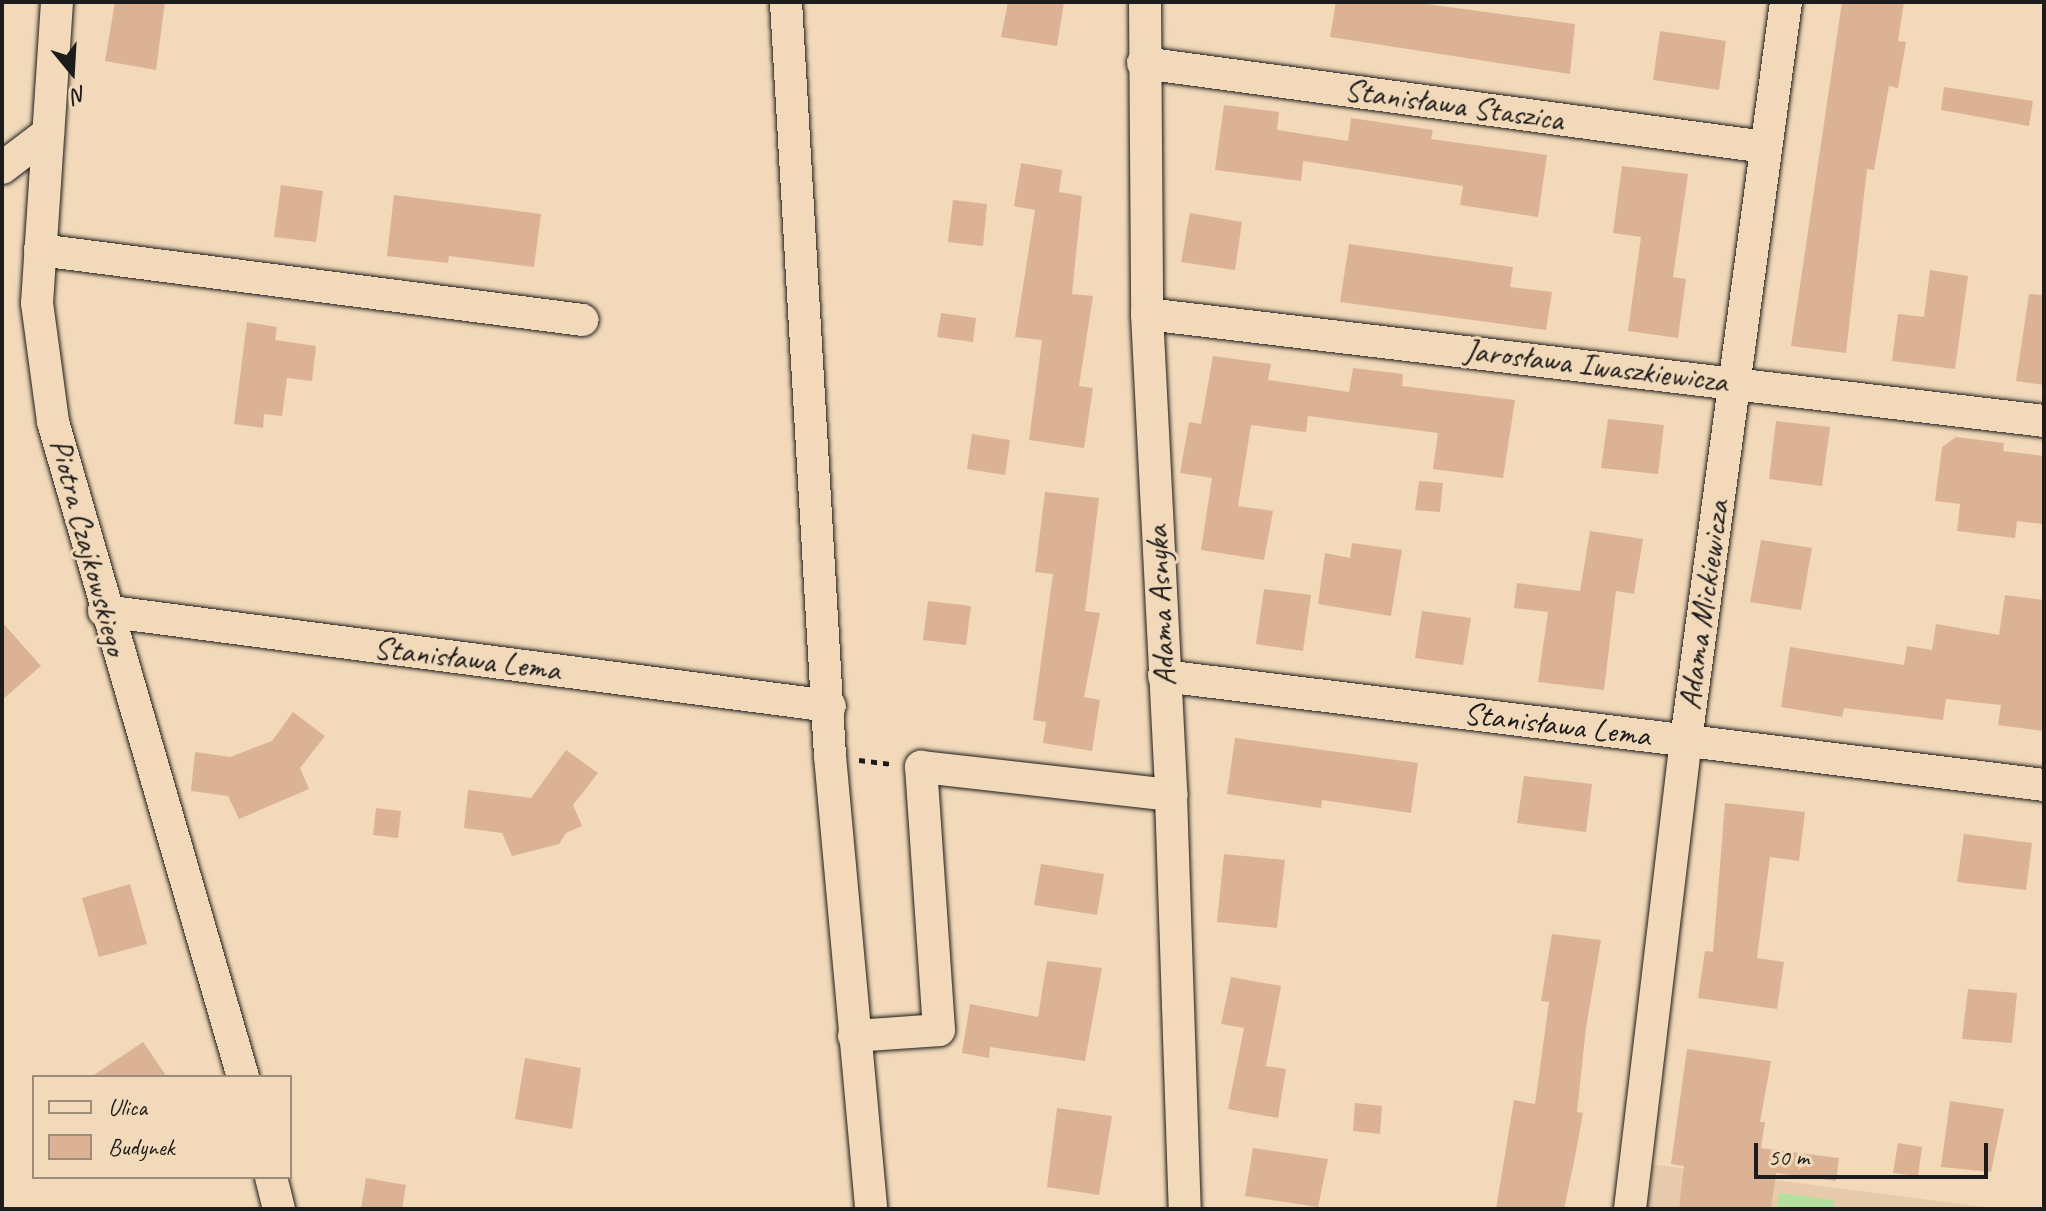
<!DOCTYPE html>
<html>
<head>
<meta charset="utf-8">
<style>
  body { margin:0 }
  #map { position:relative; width:2046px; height:1211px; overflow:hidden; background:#f1d9b9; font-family:Caveat,sans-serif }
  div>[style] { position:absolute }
  .built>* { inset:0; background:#e6caab }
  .green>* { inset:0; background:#b3e09f }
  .building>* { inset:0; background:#dbb394 }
  .path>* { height:5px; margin-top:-2.5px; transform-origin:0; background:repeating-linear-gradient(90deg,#1c1c1c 0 6px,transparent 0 12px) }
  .roads { filter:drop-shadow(0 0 2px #1c1c1c) drop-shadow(0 0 2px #1c1c1c) }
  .minor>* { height:32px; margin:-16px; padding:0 16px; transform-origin:16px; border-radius:16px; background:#f1d9b9 }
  span { translate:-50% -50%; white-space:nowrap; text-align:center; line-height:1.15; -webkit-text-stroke:6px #f1d9b9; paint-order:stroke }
  .street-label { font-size:32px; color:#1c1c1c }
  .frame { position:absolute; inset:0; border:4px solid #1c1c1c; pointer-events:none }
  .legend { position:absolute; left:32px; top:1075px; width:260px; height:104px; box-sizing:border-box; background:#f1d9b9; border:2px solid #9c8d7a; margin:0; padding:10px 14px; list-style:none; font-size:24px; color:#1c1c1c }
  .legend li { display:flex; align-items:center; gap:16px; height:40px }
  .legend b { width:40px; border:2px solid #9c8d7a }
  .north { position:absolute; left:32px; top:32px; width:80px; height:80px; -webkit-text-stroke:6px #f1d9b9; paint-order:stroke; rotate:162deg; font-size:22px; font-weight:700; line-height:32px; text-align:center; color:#1c1c1c }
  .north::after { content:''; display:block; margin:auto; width:28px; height:36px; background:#1c1c1c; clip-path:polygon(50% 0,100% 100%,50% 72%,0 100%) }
  .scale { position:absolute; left:1754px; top:1143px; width:234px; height:36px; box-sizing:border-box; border:4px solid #1c1c1c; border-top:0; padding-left:10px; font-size:24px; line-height:28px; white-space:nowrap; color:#1c1c1c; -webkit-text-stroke:6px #f1d9b9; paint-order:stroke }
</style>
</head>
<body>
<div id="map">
  <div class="built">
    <i style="clip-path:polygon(1649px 1164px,2000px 1209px,1645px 1209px)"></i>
  </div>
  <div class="green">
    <i style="clip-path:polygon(1779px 1193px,1834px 1200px,1833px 1209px,1777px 1209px)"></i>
  </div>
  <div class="building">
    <i style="clip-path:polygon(115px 2px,165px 2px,156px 70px,105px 61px)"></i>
    <i style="clip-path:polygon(1008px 2px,1064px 2px,1057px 46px,1001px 37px)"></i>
    <i style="clip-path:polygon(1336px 2px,1412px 2px,1575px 24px,1570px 74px,1330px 37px)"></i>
    <i style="clip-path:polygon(1842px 2px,1904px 2px,1898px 41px,1906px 42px,1898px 88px,1889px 86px,1874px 170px,1867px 169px,1846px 353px,1791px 346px)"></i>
    <i style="clip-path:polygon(1660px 31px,1726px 41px,1719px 90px,1653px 80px)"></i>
    <i style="clip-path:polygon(1944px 87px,2033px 101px,2029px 126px,1941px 110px)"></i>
    <i style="clip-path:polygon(1224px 105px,1279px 112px,1277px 130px,1348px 141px,1351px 118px,1433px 130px,1431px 139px,1547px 155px,1538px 217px,1460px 205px,1463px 186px,1303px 161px,1301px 181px,1215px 170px)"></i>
    <i style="clip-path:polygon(1021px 163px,1062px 170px,1059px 192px,1082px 196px,1072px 294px,1093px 296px,1079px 386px,1093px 388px,1084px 448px,1029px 440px,1042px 340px,1015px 337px,1035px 210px,1014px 206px)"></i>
    <i style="clip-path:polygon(1622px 166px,1688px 174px,1673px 277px,1686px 279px,1678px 338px,1628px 331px,1641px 237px,1613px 233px)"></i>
    <i style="clip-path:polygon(281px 185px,323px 191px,316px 242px,274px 237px)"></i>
    <i style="clip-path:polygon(394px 195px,541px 214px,534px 267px,449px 256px,448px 263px,387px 256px)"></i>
    <i style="clip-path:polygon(953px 200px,987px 204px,983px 246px,948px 242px)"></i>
    <i style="clip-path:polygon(1190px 213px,1242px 222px,1235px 270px,1181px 262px)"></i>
    <i style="clip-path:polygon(1349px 244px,1513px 267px,1510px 287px,1552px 292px,1546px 330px,1340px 302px)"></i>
    <i style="clip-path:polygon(1930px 270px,1968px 276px,1955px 369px,1892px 361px,1898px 314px,1924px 317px)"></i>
    <i style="clip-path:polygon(2029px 294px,2044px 295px,2044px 385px,2016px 381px)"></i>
    <i style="clip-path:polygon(941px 313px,976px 318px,973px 342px,937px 337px)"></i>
    <i style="clip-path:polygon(247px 322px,277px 327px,275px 340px,316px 346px,312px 381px,287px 378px,282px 416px,264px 414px,263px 428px,234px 424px)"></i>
    <i style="clip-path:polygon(1213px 356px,1271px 364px,1268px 380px,1349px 392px,1353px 368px,1403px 374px,1402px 386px,1515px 400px,1503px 478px,1433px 469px,1438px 433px,1308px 416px,1306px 432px,1251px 425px,1238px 506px,1273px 511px,1264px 560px,1201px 550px,1212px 478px,1180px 473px,1189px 422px,1201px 424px)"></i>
    <i style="clip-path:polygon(1608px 419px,1664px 425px,1658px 474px,1601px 468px)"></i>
    <i style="clip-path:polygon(1776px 421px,1830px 427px,1822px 486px,1769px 479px)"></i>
    <i style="clip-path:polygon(972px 434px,1010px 440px,1005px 475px,967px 469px)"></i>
    <i style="clip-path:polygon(1956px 437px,2004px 443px,2003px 451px,2044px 456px,2044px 524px,2017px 521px,2015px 538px,1957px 531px,1960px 504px,1935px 501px,1942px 447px)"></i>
    <i style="clip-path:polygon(1419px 481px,1443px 483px,1440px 512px,1415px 510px)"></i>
    <i style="clip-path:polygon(1045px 492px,1099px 498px,1085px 611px,1100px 613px,1084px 697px,1100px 700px,1092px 751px,1043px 743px,1046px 722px,1033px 720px,1053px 574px,1035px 572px)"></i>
    <i style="clip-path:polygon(1590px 531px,1643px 539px,1634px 594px,1616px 591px,1604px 690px,1538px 682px,1548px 612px,1514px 608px,1517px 583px,1580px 591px)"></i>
    <i style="clip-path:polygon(1761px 540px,1812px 548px,1801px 610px,1750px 602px)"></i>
    <i style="clip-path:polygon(1352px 543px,1402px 550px,1391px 616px,1318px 604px,1325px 553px,1350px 558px)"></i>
    <i style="clip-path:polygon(1264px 589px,1311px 595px,1303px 651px,1256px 644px)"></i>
    <i style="clip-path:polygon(2005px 595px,2044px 600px,2044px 731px,1998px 725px,2001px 705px,1946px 699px,1943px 720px,1844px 708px,1842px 717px,1781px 707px,1790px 647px,1904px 665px,1907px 646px,1932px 650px,1936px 624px,1999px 635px)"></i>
    <i style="clip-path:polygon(928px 601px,971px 606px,966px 645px,923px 640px)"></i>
    <i style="clip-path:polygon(1422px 611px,1471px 618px,1463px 665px,1415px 658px)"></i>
    <i style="clip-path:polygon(2px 622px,41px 666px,2px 700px)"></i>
    <i style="clip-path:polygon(293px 712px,325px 736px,300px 768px,309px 789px,239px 819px,228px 796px,191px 791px,195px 752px,230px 757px,272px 741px)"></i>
    <i style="clip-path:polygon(1235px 738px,1418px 763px,1411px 813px,1322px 800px,1321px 808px,1227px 794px)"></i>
    <i style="clip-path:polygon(566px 750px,598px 773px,573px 805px,582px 826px,566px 833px,559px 844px,512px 856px,502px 833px,464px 828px,468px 790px,531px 798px)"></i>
    <i style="clip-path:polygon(1524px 776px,1592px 784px,1586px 832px,1517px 823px)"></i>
    <i style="clip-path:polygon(1725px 803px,1805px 812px,1799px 861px,1770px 857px,1757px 958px,1784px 962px,1777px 1009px,1698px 998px,1705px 951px,1713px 952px)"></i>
    <i style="clip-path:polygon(376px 808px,401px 811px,398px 838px,373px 835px)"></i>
    <i style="clip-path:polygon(1964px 834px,2032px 843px,2026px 890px,1957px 882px)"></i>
    <i style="clip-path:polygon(1224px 854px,1285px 860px,1277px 928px,1217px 922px)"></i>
    <i style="clip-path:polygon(1041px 864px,1104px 874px,1097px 915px,1034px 905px)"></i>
    <i style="clip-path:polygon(130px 884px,147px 944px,99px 957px,82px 898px)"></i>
    <i style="clip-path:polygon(1552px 934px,1601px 940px,1586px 1028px,1577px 1112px,1583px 1113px,1574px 1162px,1564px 1209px,1496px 1209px,1514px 1100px,1535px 1104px,1549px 1002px,1541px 1001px)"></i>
    <i style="clip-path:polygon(1047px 961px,1102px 968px,1085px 1061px,990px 1047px,989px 1058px,962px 1053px,970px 1004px,1038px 1017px)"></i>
    <i style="clip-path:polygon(1231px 977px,1281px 986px,1266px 1066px,1286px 1069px,1278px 1118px,1228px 1109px,1244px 1028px,1221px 1024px)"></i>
    <i style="clip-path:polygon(1968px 989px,2017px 993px,2012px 1043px,1962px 1039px)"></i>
    <i style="clip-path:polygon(143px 1042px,167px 1077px,91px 1077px)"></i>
    <i style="clip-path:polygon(1687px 1049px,1771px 1061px,1760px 1122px,1765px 1122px,1761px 1148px,1839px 1158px,1836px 1181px,1776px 1173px,1771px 1209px,1679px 1209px,1684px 1166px,1671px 1164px)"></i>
    <i style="clip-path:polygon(525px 1058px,581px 1068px,572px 1129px,515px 1119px)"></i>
    <i style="clip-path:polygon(1950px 1101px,2004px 1109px,1991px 1172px,1941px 1167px)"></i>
    <i style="clip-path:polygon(1355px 1103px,1382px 1106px,1380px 1134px,1353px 1131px)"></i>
    <i style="clip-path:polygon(1057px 1108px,1112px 1116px,1099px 1195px,1047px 1187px)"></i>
    <i style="clip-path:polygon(1898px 1143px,1922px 1147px,1918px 1176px,1893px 1173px)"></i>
    <i style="clip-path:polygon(1253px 1148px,1328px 1159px,1318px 1207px,1245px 1196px)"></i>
    <i style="clip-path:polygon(366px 1178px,406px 1185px,402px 1209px,361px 1209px)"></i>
  </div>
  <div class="path">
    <i style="left:859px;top:760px;width:34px;rotate:7deg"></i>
  </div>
  <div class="roads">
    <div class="minor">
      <i style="left:57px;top:2px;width:302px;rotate:93.8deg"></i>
      <i style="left:37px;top:303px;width:120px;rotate:82.3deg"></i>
      <i style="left:53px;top:422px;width:682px;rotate:73.82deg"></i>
      <i style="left:786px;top:2px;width:755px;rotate:86.66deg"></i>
      <i style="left:830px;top:756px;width:455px;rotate:84.8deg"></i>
      <i style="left:1145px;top:2px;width:312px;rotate:89.6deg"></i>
      <i style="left:1147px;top:314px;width:482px;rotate:87.1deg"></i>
      <i style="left:1171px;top:795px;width:414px;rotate:88.1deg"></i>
      <i style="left:1143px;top:63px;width:628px;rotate:7.69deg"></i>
      <i style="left:2px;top:168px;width:58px;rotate:-37.3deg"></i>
      <i style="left:40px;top:250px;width:547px;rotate:7.35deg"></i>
      <i style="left:1147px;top:314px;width:903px;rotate:6.8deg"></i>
      <i style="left:104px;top:611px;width:732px;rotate:7.46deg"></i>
      <i style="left:1164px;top:676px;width:887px;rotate:7.06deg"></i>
      <i style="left:854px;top:1036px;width:85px;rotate:-4deg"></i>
      <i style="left:939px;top:1030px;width:264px;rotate:-93.9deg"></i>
      <i style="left:921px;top:767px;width:252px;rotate:6.4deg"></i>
      <i style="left:271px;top:1177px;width:33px;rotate:76deg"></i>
      <i style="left:1630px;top:1209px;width:472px;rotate:-83.2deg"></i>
      <i style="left:1686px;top:740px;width:745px;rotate:-82.28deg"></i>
    </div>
  </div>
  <div class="street-label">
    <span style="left:1454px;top:105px;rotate:8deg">Stanisława Staszica</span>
    <span style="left:1596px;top:366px;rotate:7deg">Jarosława Iwaszkiewicza</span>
    <span style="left:88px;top:547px;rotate:75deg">Piotra Czajkowskiego</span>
    <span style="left:1704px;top:605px;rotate:-82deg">Adama Mickiewicza</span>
    <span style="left:1161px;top:606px;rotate:-93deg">Adama Asnyka</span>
    <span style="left:467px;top:659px;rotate:7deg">Stanisława Lema</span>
    <span style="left:1557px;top:725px;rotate:7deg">Stanisława Lema</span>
  </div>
  <div class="frame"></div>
  <ul class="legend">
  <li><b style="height:10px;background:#f1d9b9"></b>Ulica</li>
  <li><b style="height:22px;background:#dbb394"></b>Budynek</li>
  </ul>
  <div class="north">N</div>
  <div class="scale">50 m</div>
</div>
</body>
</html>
